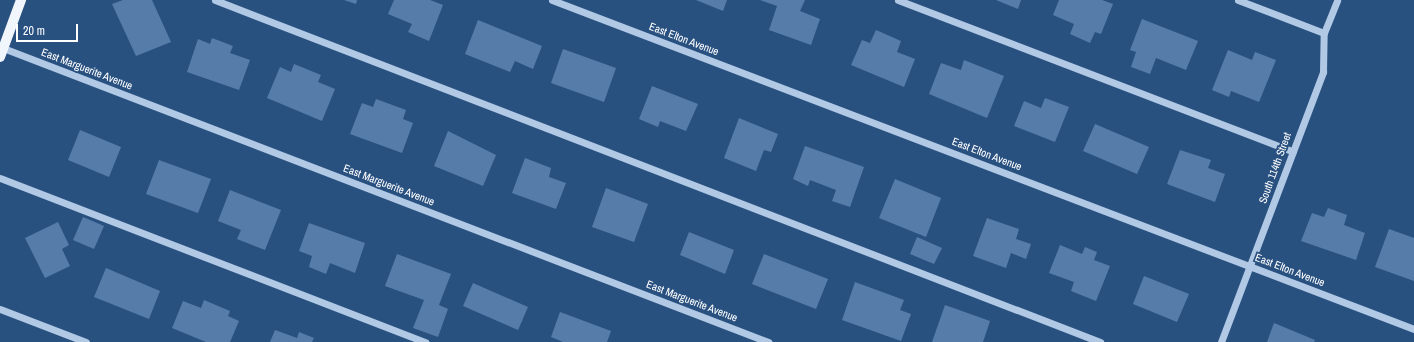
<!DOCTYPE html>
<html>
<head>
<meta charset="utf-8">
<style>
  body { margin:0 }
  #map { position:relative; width:1414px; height:342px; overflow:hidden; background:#295180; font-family:"Archivo Narrow",sans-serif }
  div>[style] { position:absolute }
  .building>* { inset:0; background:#567daa }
  .minor>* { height:7px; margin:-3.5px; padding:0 3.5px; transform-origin:3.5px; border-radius:3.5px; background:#b1c9e5 }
  .major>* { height:10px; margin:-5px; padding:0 5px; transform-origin:5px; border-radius:5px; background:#f1f6fd }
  span { translate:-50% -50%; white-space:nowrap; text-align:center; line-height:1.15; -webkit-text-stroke:3.5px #295180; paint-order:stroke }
  .street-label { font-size:11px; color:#fff }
  .scale { position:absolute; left:16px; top:24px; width:62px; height:18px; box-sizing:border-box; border:2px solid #fff; border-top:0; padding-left:5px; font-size:12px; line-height:14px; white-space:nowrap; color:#fff; -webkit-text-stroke:3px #295180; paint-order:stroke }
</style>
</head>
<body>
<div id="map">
  <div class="building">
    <i style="clip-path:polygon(123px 0,152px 0,171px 42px,136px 56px,112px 4px)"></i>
    <i style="clip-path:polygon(344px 0,357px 0,356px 4px)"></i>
    <i style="clip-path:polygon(394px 0,430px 0,443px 5px,429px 41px,408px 32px,412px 24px,388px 14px)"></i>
    <i style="clip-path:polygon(696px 0,727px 0,723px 11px)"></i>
    <i style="clip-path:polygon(760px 0,805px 0,800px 11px,820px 19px,811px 45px,769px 30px,777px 6px)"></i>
    <i style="clip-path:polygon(996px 0,1021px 0,1018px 9px)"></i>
    <i style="clip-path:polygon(1059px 0,1102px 0,1113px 4px,1101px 34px,1095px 32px,1090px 43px,1070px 34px,1074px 24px,1053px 15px)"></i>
    <i style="clip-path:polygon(1142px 19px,1198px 41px,1186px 70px,1156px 58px,1150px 74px,1131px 67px,1136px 52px,1130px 50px)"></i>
    <i style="clip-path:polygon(478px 20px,542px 46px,533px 69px,515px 61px,510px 72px,465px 54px)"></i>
    <i style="clip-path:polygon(876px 30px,901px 41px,897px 52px,915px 59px,904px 87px,851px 65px,862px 40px,870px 43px)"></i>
    <i style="clip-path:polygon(212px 38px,233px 46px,230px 53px,250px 60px,239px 90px,187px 72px,198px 39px,210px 44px)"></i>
    <i style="clip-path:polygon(563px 49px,616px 68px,604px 102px,551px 83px)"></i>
    <i style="clip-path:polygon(1228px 50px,1252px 60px,1255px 52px,1276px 60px,1259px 102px,1231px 91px,1229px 97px,1212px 90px)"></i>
    <i style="clip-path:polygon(964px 60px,1004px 76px,987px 118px,929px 94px,941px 63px,961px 70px)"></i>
    <i style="clip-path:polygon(294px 64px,321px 75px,318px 82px,335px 89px,322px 121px,267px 98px,280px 67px,291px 72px)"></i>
    <i style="clip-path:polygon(652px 86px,698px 104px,686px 131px,660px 121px,658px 127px,639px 119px)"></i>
    <i style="clip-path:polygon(1045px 98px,1069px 107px,1055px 142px,1014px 126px,1024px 101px,1041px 108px)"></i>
    <i style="clip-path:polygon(376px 99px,406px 110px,403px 119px,413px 123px,402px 153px,350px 134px,362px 103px,373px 107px)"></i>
    <i style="clip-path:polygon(739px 118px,778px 134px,771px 152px,764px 150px,756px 171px,724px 158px)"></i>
    <i style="clip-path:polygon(1095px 124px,1149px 147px,1137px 174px,1083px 151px)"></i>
    <i style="clip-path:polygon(80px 130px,121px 147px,109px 177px,68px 160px)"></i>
    <i style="clip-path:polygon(448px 131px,496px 155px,483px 186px,434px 166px)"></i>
    <i style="clip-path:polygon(805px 146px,864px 167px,850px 207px,832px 201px,836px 190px,810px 180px,808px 186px,793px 179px)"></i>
    <i style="clip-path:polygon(1180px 150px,1211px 160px,1208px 168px,1225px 174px,1215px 202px,1167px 184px)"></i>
    <i style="clip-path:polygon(525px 158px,551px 168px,549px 177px,566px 183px,556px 209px,512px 193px)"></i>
    <i style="clip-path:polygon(159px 160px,211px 179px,198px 213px,146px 194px)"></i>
    <i style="clip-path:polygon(895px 179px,941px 198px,926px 237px,879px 218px)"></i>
    <i style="clip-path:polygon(606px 188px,648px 204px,634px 242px,592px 227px)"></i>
    <i style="clip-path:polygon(230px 190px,281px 210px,265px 250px,237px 239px,241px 230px,218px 221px)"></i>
    <i style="clip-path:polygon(1328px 208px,1347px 215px,1344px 225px,1365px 233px,1356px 260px,1301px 241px,1312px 213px,1324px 217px)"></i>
    <i style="clip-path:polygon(83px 217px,104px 226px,94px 249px,73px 240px)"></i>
    <i style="clip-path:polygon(987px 218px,1019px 229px,1016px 239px,1031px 244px,1026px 259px,1011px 253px,1006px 268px,973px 256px)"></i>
    <i style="clip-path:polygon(58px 222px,69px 245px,62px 249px,70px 266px,45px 278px,25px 238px)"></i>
    <i style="clip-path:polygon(309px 223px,365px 243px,355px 273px,330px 263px,326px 274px,309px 267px,312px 256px,299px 251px)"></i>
    <i style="clip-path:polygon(1389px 229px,1414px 238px,1414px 281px,1375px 267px)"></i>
    <i style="clip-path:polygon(689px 232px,734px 250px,725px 274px,680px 255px)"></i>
    <i style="clip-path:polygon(917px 237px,942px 248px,934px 264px,910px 254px)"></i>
    <i style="clip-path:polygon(1060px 245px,1082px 254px,1085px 247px,1097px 252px,1094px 260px,1110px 266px,1096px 301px,1071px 291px,1074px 282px,1049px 273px)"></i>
    <i style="clip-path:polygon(397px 254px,451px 274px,439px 305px,448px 309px,438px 337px,413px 328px,424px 300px,385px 286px)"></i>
    <i style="clip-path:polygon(764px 254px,828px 279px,816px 309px,752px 284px)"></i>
    <i style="clip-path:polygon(106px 268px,160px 291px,149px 319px,94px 297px)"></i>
    <i style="clip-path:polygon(1144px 276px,1189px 294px,1177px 322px,1133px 304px)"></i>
    <i style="clip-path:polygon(855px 282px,904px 300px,900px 310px,911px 314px,901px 341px,842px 320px)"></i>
    <i style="clip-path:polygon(473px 283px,528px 307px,518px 330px,463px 306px)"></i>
    <i style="clip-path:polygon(204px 300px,230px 311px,228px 316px,239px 321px,230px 342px,206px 342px,172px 328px,183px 301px,201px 308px)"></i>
    <i style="clip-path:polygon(945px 305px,990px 321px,983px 342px,932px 342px)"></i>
    <i style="clip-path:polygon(560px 312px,611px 331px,607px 342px,563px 342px,551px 337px)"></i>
    <i style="clip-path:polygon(1274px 323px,1315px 340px,1314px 342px,1267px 342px)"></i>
    <i style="clip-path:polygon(275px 330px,297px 338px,299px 332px,314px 338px,312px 342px,270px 342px)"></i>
  </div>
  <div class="minor">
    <i style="left:215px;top:0;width:949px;rotate:21.13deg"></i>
    <i style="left:552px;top:0;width:923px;rotate:20.89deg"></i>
    <i style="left:898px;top:0;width:423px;rotate:21deg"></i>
    <i style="left:1238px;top:0;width:92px;rotate:21deg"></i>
    <i style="left:3px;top:48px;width:820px;rotate:21.02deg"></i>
    <i style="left:0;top:178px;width:456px;rotate:21.1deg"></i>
    <i style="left:0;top:309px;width:92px;rotate:21deg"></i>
    <i style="left:1221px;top:342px;width:289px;rotate:-69.3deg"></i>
    <i style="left:1323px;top:72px;width:39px;rotate:-89deg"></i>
    <i style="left:1324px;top:33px;width:35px;rotate:-68deg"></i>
  </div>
  <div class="major">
    <i style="left:0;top:57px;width:61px;rotate:-69.8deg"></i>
  </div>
  <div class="street-label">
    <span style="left:684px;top:39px;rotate:21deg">East Elton Avenue</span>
    <span style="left:87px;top:69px;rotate:21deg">East Marguerite Avenue</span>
    <span style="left:987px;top:154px;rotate:21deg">East Elton Avenue</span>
    <span style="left:1275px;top:168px;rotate:-70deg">South 114th Street</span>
    <span style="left:389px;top:185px;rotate:21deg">East Marguerite Avenue</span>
    <span style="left:1290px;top:270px;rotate:21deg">East Elton Avenue</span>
    <span style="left:692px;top:301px;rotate:21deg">East Marguerite Avenue</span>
  </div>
  <div class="scale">20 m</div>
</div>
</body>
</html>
